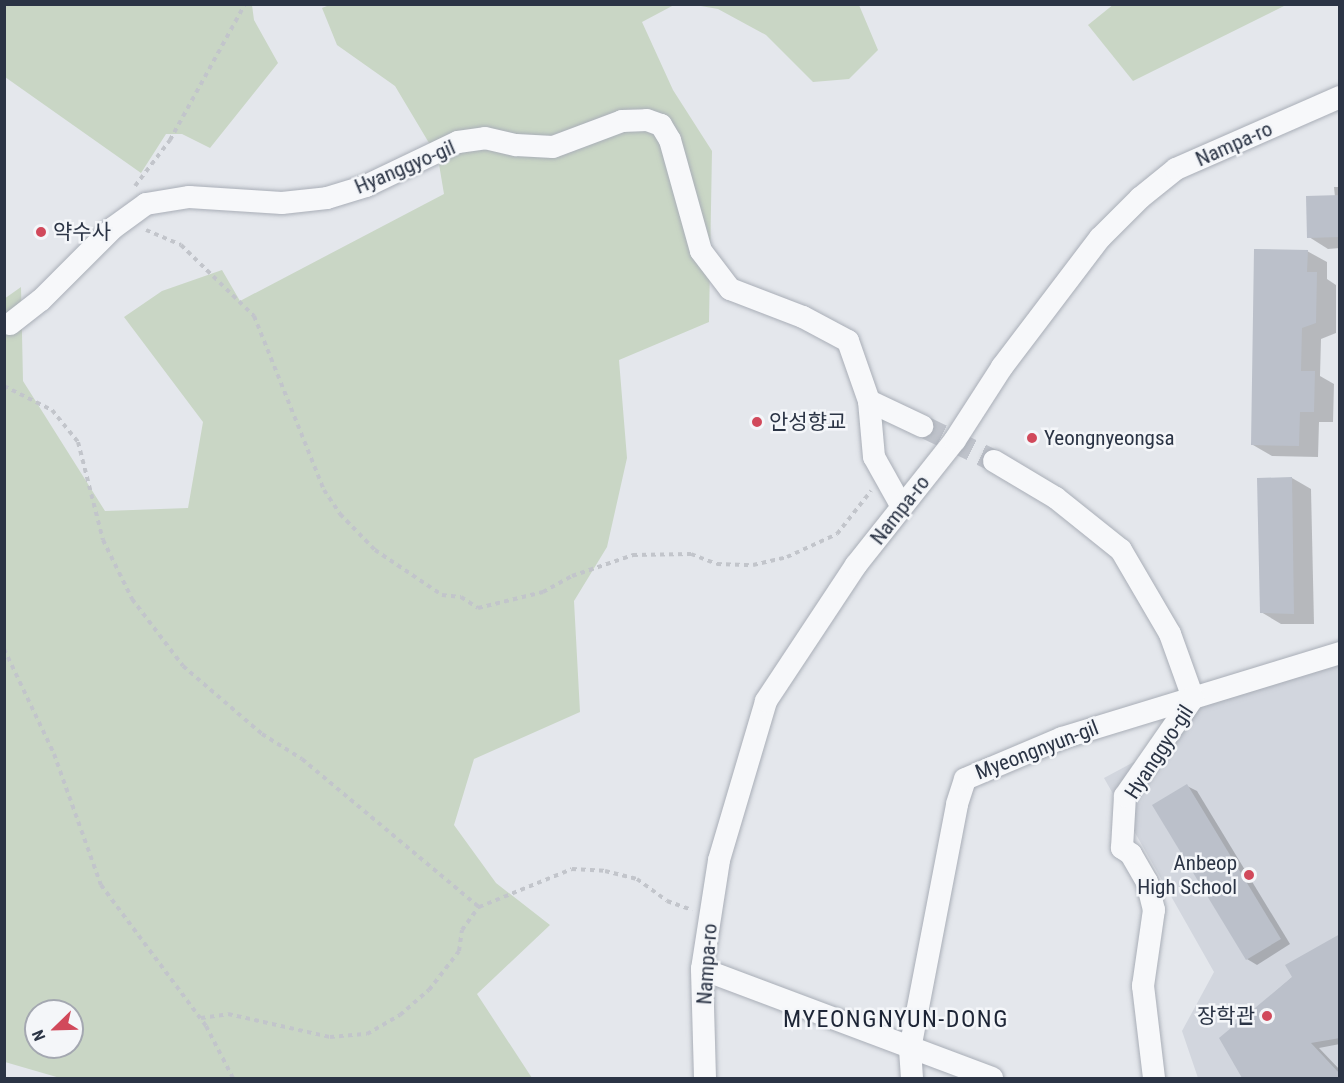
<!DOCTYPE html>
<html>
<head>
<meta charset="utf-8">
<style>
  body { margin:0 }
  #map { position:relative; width:1344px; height:1083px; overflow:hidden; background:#e4e7ec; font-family:"Roboto Condensed","Noto Sans KR",sans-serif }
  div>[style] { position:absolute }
  .built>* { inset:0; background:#d2d6de }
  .green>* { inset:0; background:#c9d6c5 }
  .shadow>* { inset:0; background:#0003 }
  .building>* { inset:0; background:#bbc0ca }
  .minor-tunnel>* { height:22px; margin-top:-11px; transform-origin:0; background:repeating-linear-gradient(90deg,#bfc3cb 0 22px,transparent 0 33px) }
  .path>* { height:4px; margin-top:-2px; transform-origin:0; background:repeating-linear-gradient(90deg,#c2c5cb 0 4.5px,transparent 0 9px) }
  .roads { filter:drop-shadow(0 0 2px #a9aeb7) drop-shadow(0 0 2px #a9aeb7) }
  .minor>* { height:22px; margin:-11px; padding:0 11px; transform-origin:11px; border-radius:11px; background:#f7f8fa }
  .dots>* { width:16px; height:16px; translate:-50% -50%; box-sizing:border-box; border:3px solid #f4f6f9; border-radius:50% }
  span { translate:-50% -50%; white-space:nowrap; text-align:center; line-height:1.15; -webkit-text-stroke:5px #f4f6f9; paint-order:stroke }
  .street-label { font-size:21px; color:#2b3445 }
  .poi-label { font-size:21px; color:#2b3445 }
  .left { translate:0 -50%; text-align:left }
  .right { translate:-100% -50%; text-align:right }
  .quarter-label { font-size:24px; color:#1d2536; letter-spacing:1.5px }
  .frame { position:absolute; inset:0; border:6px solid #2b3445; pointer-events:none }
  .north { position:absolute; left:24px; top:999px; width:60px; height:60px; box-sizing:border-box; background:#f4f6f9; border:2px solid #a4a8b1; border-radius:50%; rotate:247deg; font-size:16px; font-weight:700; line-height:24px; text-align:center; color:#2b3445 }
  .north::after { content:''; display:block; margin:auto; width:21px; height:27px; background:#d1495b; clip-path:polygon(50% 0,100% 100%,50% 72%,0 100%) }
</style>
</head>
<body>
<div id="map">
  <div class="built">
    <i style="clip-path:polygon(1339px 652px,1339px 1078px,1198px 1078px,1182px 1031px,1214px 972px,1104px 778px,1145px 756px,1194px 703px)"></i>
  </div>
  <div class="green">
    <i style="clip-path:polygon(5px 4px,252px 5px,254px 20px,278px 63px,210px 148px,182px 134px,166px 134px,141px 173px,5px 77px)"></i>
    <i style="clip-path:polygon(evenodd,332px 4px,674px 5px,642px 22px,673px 90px,712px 151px,709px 322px,619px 360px,627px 458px,607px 547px,574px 601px,580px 712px,474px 759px,454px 825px,496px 883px,550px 925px,477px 994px,532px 1078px,60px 1078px,5px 1062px,4px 299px,21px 287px,23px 381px,105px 511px,188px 508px,203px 422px,124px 317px,162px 291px,222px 270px,240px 301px,444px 194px,438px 158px,395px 86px,337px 45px,322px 8px,332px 4px,36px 1011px,72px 1011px,72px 1047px,36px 1047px,36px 1011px)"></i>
    <i style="clip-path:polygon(1114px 4px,1286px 4px,1286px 5px,1133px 81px,1088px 25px)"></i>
    <i style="clip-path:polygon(695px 5px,859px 5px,878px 50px,849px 79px,813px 82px,766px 35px,718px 9px)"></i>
  </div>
  <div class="shadow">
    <i style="clip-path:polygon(1334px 187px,1340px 187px,1340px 248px,1328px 249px,1309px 237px,1335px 197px)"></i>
    <i style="clip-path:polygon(1307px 251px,1327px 262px,1327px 279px,1336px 285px,1336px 333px,1321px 339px,1320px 376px,1334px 384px,1333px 422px,1319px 422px,1318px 457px,1272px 456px,1253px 445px)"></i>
    <i style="clip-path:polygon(1292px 478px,1311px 489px,1314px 624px,1281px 624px,1261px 612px)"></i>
    <i style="clip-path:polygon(1187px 786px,1197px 791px,1290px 944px,1257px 965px,1247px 959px)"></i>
    <i style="clip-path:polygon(1340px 936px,1340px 1044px,1319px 1048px,1340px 1070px,1340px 1078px,1244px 1078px,1221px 1039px)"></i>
  </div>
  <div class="building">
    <i style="clip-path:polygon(1340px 195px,1340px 237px,1307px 238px,1306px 196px)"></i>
    <i style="clip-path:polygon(1254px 249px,1308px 250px,1307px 272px,1317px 272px,1316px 323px,1302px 328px,1301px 371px,1315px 371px,1314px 412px,1300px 412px,1299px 446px,1251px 445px)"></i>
    <i style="clip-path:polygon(1292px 477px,1294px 614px,1260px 613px,1257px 478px)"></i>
    <i style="clip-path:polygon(1187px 784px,1281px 939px,1246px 960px,1152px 805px)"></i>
    <i style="clip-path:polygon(1340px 934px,1340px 1038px,1311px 1043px,1340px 1074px,1340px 1078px,1242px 1078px,1219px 1038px,1292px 977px,1285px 965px)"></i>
  </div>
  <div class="minor-tunnel">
    <i style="left:922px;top:426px;width:80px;rotate:25.9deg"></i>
  </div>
  <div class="path">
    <i style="left:135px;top:186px;width:58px;rotate:-52.7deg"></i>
    <i style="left:170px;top:140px;width:155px;rotate:-61.1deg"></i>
    <i style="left:146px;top:230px;width:38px;rotate:23deg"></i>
    <i style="left:181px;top:245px;width:102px;rotate:44.2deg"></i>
    <i style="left:254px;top:316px;width:188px;rotate:68.1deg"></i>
    <i style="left:324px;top:490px;width:29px;rotate:56deg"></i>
    <i style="left:340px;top:514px;width:50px;rotate:45.8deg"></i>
    <i style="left:375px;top:550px;width:81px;rotate:33.9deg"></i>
    <i style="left:442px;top:595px;width:19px;rotate:6deg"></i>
    <i style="left:461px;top:597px;width:20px;rotate:33deg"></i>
    <i style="left:478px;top:608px;width:67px;rotate:-13.8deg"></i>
    <i style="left:543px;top:592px;width:33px;rotate:-29deg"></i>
    <i style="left:572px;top:576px;width:65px;rotate:-19deg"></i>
    <i style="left:633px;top:555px;width:58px;rotate:-1deg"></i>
    <i style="left:691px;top:554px;width:28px;rotate:21deg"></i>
    <i style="left:717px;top:564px;width:36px;rotate:2deg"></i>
    <i style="left:753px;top:565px;width:35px;rotate:-13deg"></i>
    <i style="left:787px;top:557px;width:55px;rotate:-24.7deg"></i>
    <i style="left:837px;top:534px;width:55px;rotate:-51.7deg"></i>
    <i style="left:4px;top:386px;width:54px;rotate:26.6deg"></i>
    <i style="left:52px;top:410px;width:41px;rotate:50.9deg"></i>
    <i style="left:78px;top:442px;width:101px;rotate:75.7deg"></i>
    <i style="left:103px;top:540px;width:66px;rotate:63.8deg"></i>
    <i style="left:132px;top:599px;width:84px;rotate:52.7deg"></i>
    <i style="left:183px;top:666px;width:104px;rotate:40.7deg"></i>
    <i style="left:262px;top:734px;width:47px;rotate:32deg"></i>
    <i style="left:302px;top:759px;width:231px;rotate:39.9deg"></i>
    <i style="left:479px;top:907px;width:100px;rotate:-22.2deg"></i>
    <i style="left:572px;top:869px;width:33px;rotate:3deg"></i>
    <i style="left:605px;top:871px;width:33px;rotate:14deg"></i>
    <i style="left:637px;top:879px;width:37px;rotate:36deg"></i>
    <i style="left:667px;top:901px;width:27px;rotate:20deg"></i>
    <i style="left:4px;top:649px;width:116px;rotate:64.5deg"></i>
    <i style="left:54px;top:754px;width:139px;rotate:70.3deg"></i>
    <i style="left:101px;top:885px;width:176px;rotate:53.3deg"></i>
    <i style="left:206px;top:1026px;width:59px;rotate:62.6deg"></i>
    <i style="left:201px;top:1018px;width:27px;rotate:-8deg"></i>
    <i style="left:228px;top:1014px;width:105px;rotate:12.7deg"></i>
    <i style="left:330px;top:1037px;width:37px;rotate:-5deg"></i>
    <i style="left:367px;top:1034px;width:38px;rotate:-30deg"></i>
    <i style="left:400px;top:1015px;width:38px;rotate:-41deg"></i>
    <i style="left:429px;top:990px;width:49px;rotate:-52.4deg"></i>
    <i style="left:459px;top:951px;width:21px;rotate:-82deg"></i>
    <i style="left:462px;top:930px;width:29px;rotate:-54deg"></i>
  </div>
  <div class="roads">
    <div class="minor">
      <i style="left:10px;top:324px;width:39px;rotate:-38deg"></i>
      <i style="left:41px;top:300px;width:102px;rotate:-45deg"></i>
      <i style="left:113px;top:228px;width:41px;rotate:-36deg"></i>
      <i style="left:146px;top:204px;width:44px;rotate:-9.2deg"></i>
      <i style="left:189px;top:197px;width:93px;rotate:3.7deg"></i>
      <i style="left:282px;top:203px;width:45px;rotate:-6.3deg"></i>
      <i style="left:327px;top:198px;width:41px;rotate:-17.1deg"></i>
      <i style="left:366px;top:186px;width:102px;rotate:-25.6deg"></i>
      <i style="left:458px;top:142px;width:27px;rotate:-8deg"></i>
      <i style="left:485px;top:138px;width:32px;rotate:13deg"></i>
      <i style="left:516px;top:145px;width:37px;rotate:3deg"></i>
      <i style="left:553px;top:147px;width:74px;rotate:-20.6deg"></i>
      <i style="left:622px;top:121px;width:25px;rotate:-2deg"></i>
      <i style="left:647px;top:120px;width:15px;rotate:20deg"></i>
      <i style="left:661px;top:125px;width:17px;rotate:59deg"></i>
      <i style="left:670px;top:140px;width:115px;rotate:74.4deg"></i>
      <i style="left:701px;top:251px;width:48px;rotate:52.7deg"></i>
      <i style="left:730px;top:289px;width:78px;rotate:21deg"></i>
      <i style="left:803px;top:317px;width:51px;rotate:28.1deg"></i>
      <i style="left:848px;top:341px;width:64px;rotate:70.7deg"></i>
      <i style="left:869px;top:401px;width:59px;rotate:25.3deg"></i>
      <i style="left:869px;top:401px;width:56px;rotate:84.9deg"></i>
      <i style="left:874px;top:457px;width:57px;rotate:60.8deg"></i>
      <i style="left:994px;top:461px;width:72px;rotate:30.8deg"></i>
      <i style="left:1056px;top:498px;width:83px;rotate:38.7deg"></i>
      <i style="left:1121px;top:550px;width:97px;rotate:59.7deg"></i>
      <i style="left:1170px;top:634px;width:68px;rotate:70.2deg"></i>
      <i style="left:702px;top:969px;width:310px;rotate:20.6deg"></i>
      <i style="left:705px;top:1078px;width:109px;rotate:-91.6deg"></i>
      <i style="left:702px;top:969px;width:110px;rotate:-81.1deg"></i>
      <i style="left:719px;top:860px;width:166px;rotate:-73.5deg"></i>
      <i style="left:766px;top:701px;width:163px;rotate:-56.5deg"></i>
      <i style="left:856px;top:565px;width:159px;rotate:-51.6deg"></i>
      <i style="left:955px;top:440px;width:87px;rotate:-57.2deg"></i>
      <i style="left:1002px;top:367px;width:162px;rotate:-52.8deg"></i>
      <i style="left:1100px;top:238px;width:57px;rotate:-45deg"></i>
      <i style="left:1140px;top:198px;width:46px;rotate:-38.9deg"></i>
      <i style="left:1176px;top:169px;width:179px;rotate:-23.7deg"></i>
      <i style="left:912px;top:1078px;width:29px;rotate:-94deg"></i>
      <i style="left:910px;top:1049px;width:249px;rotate:-79.1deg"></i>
      <i style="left:957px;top:804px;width:26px;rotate:-72deg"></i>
      <i style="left:965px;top:779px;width:105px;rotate:-22.9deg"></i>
      <i style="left:1062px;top:738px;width:291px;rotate:-17deg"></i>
      <i style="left:1154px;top:1078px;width:93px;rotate:-96.8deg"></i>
      <i style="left:1143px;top:986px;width:77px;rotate:-81.8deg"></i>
      <i style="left:1154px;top:910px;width:29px;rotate:-104deg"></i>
      <i style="left:1147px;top:882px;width:32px;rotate:-120deg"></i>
      <i style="left:1131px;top:854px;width:11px;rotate:-146deg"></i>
      <i style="left:1122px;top:848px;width:52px;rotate:-86.7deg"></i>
      <i style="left:1125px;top:796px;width:119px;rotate:-55.2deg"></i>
    </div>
  </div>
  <div class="dots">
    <i style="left:41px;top:232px;background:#d1495b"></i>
    <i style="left:757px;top:422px;background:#d1495b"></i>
    <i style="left:1032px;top:438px;background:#d1495b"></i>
    <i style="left:1249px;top:875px;background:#d1495b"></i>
    <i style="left:1267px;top:1016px;background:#d1495b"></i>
  </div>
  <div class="street-label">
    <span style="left:1234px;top:144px;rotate:-24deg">Nampa-ro</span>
    <span style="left:405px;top:167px;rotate:-23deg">Hyanggyo-gil</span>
    <span style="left:900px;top:510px;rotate:-52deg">Nampa-ro</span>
    <span style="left:1037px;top:750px;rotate:-21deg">Myeongnyun-gil</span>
    <span style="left:1159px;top:752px;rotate:-57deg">Hyanggyo-gil</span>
    <span style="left:707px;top:964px;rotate:-86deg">Nampa-ro</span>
  </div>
  <div class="poi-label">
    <span class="left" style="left:53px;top:232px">약수사</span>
    <span class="left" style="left:769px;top:422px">안성향교</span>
    <span class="left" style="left:1044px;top:438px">Yeongnyeongsa</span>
    <span class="right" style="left:1237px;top:875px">Anbeop<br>High School</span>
    <span class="right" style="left:1255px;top:1016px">장학관</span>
  </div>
  <div class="quarter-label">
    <span style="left:896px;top:1020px">MYEONGNYUN-DONG</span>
  </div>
  <div class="frame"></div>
  <div class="north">N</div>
</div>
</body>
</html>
